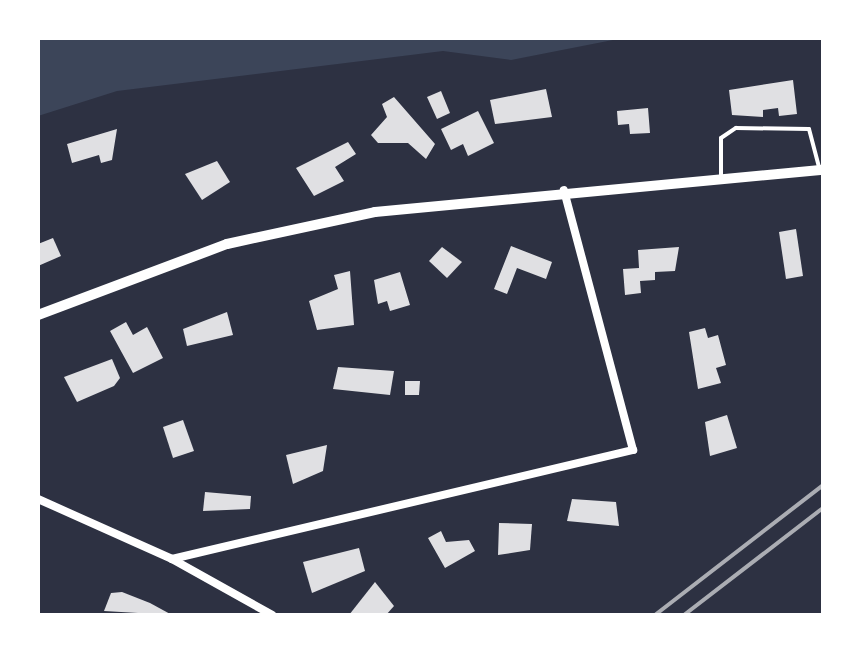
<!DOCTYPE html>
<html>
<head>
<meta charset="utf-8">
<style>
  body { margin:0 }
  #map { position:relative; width:861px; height:653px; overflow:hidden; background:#2d3142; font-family:"Noto Sans",sans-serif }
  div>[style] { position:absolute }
  .green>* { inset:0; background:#3c4559 }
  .building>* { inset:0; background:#e0e0e3 }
  .service>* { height:4px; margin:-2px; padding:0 2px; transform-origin:2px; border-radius:2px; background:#fff }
  .minor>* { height:8px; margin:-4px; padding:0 4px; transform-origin:4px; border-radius:4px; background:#fff }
  .tertiary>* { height:10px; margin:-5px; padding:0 5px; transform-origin:5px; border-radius:5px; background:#fff }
  .rail>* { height:4px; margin:-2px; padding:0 2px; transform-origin:2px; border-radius:2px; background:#abadb3 }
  span { translate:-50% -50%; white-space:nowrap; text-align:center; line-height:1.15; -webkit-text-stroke:6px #fff; paint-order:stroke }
  .frame { position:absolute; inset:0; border:40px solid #fff; pointer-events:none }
</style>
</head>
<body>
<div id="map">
  <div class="green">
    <i style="clip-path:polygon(38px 38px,623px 38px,511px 60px,443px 51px,117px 91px,38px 116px)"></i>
  </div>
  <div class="building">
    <i style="clip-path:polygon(793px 80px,797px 114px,779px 116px,778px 108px,763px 110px,763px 117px,732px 115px,729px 90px)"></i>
    <i style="clip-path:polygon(546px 89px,552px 117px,495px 124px,490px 100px)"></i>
    <i style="clip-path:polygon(441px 91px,450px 113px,437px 119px,427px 97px)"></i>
    <i style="clip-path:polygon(394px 97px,435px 144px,426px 159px,408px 143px,378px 143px,371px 135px,387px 117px,382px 104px)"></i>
    <i style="clip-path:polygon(648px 108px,650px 133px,630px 134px,629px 124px,618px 125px,617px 111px)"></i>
    <i style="clip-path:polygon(478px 111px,494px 143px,468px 156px,463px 144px,451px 150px,441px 129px)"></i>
    <i style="clip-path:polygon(117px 129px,112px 160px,101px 163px,99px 155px,72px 163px,67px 144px)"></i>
    <i style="clip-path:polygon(348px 142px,356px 154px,335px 167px,344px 181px,314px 196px,296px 168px)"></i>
    <i style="clip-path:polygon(217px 161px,230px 182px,202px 200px,185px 174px)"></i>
    <i style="clip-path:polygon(796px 229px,803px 276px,786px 279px,779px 232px)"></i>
    <i style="clip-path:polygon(53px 238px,61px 256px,38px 266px,38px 244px)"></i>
    <i style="clip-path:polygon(511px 246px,552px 262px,546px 279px,517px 268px,507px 294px,494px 289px)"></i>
    <i style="clip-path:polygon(442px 247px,462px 262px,447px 278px,429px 261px)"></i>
    <i style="clip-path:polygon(679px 247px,675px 271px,655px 272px,655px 280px,640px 281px,641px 293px,625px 295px,623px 269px,639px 268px,638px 250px)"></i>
    <i style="clip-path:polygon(350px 271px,354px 325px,317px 330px,309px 301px,338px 289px,334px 275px)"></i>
    <i style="clip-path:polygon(400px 272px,410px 305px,390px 311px,387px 301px,378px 304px,374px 280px)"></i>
    <i style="clip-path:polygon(227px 312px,233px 335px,187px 346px,183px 329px)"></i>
    <i style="clip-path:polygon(126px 322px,133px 335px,147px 327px,163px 358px,133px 373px,110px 331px)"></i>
    <i style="clip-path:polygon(705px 328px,708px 338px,718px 335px,726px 365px,716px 368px,721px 383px,698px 389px,689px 332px)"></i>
    <i style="clip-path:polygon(112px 359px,120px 378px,114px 386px,77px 402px,64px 377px)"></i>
    <i style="clip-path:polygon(338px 367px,394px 371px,390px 395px,333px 389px)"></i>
    <i style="clip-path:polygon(405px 381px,420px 381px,419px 395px,405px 395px)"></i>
    <i style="clip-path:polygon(727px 415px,737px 448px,710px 456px,705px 422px)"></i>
    <i style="clip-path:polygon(183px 420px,194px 451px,173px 458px,163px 427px)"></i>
    <i style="clip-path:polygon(327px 445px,323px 471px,293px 484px,286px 455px)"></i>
    <i style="clip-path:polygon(205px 492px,251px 496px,250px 509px,203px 511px)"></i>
    <i style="clip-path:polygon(572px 499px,616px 502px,619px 526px,567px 521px)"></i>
    <i style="clip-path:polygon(499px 523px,532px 524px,530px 550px,498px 555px)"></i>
    <i style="clip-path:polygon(441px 531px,446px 542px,469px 540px,475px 551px,445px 568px,428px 538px)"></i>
    <i style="clip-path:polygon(359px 548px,365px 571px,312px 593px,303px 562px)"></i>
    <i style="clip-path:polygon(375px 582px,394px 606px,386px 615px,349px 615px)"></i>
    <i style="clip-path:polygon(122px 592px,150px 603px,172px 615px,104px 611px,111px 593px)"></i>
  </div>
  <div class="service">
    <i style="left:721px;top:178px;width:40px;rotate:-90deg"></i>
    <i style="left:721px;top:138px;width:18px;rotate:-34deg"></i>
    <i style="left:736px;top:128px;width:73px;rotate:0.8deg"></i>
    <i style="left:809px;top:129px;width:43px;rotate:75.3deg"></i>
  </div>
  <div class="minor">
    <i style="left:38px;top:499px;width:147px;rotate:24.1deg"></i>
    <i style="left:172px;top:559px;width:115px;rotate:29.2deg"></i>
    <i style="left:172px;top:559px;width:474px;rotate:-13.3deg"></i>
    <i style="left:633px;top:450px;width:269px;rotate:-104.9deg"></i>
  </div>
  <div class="tertiary">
    <i style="left:38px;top:315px;width:202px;rotate:-20.6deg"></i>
    <i style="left:227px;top:244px;width:151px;rotate:-12.2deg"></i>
    <i style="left:375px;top:212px;width:450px;rotate:-5.4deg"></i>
  </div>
  <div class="rail">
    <i style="left:655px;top:615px;width:212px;rotate:-37.7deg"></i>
    <i style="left:684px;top:615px;width:175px;rotate:-37.6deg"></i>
  </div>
  <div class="frame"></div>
</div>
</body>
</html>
